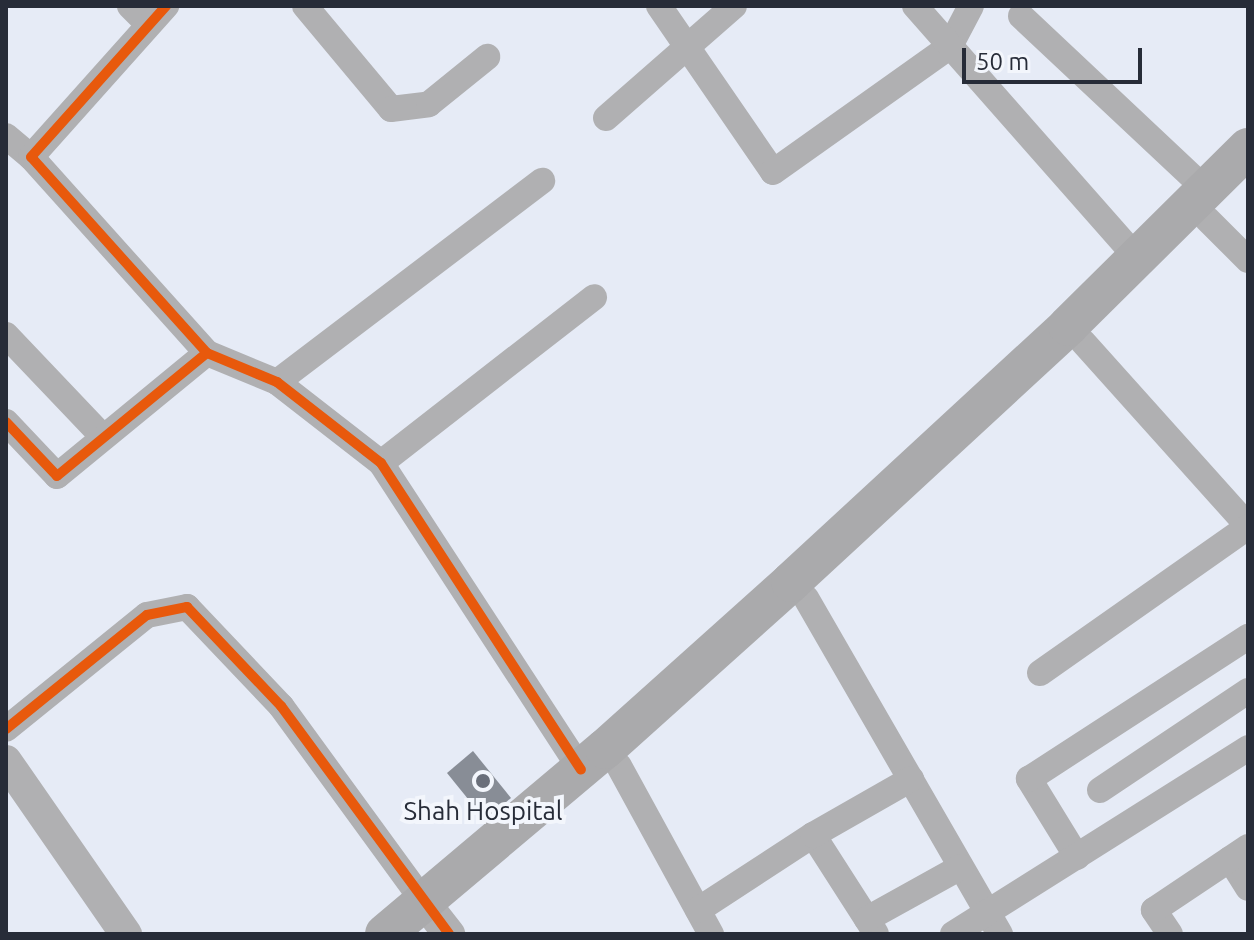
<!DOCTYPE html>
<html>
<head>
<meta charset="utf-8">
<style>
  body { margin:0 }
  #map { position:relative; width:1254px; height:940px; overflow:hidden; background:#e6ebf6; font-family:Ubuntu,sans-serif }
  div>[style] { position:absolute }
  .building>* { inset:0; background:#888d96 }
  .minor>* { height:26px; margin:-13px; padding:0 13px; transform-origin:13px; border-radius:13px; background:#b0b0b2 }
  .tertiary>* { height:32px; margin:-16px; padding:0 16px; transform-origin:16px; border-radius:16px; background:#b0b0b2 }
  .primary>* { height:40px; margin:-20px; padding:0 20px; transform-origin:20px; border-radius:20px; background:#aaaaac }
  .cycleway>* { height:10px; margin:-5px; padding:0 5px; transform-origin:5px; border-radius:5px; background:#e8590c }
  .dots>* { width:22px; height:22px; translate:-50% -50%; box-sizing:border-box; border:4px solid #f3f6fc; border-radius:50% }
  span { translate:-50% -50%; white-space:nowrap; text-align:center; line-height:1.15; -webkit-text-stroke:8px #f3f6fc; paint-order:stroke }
  .poi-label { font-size:26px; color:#272c38 }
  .frame { position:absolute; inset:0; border:8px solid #272c38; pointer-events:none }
  .scale { position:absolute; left:962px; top:48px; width:180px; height:36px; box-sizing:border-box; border:4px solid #272c38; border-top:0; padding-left:10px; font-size:24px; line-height:28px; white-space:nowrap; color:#272c38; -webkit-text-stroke:6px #f3f6fc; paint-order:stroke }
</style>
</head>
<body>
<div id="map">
  <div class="building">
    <i style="clip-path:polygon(473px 751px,511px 798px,485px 820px,447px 773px)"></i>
  </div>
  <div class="minor">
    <i style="left:130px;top:6px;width:24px;rotate:45deg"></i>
    <i style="left:305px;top:6px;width:134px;rotate:50.1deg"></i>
    <i style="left:391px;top:109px;width:38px;rotate:-7deg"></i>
    <i style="left:429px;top:104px;width:75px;rotate:-39deg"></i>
    <i style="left:659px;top:6px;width:201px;rotate:55.5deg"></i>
    <i style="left:773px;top:172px;width:217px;rotate:-35.4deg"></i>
    <i style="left:950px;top:46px;width:45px;rotate:-62.3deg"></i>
    <i style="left:915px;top:6px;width:336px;rotate:48.6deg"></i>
    <i style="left:1021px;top:16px;width:254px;rotate:43.2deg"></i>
    <i style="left:606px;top:118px;width:170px;rotate:-41.2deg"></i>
    <i style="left:6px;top:136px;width:33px;rotate:40deg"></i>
    <i style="left:1207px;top:219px;width:58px;rotate:45deg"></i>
    <i style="left:6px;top:335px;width:141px;rotate:46.4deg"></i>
    <i style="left:1083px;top:342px;width:247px;rotate:48.1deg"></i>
    <i style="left:207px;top:353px;width:76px;rotate:22.5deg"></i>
    <i style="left:277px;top:382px;width:132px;rotate:37.9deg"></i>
    <i style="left:381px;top:463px;width:366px;rotate:56.9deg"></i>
    <i style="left:277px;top:382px;width:333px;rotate:-37.2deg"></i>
    <i style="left:6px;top:422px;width:74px;rotate:46.6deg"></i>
    <i style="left:57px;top:476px;width:194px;rotate:-39.4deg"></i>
    <i style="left:207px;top:353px;width:263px;rotate:-131.9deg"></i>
    <i style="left:31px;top:157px;width:203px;rotate:-48.2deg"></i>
    <i style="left:381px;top:463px;width:270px;rotate:-37.9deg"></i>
    <i style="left:806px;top:598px;width:388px;rotate:60deg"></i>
    <i style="left:1040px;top:673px;width:254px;rotate:-35.1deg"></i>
    <i style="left:6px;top:729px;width:181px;rotate:-39deg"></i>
    <i style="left:147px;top:615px;width:41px;rotate:-11.3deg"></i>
    <i style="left:187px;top:607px;width:137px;rotate:46.5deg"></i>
    <i style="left:281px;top:706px;width:243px;rotate:53.9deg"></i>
    <i style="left:619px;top:766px;width:192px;rotate:61.3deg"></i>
    <i style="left:1100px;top:790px;width:178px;rotate:-33.8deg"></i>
    <i style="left:813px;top:835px;width:100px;rotate:57.3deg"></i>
    <i style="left:1077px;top:857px;width:92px;rotate:-121.6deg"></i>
    <i style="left:1029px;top:779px;width:261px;rotate:-33deg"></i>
    <i style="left:1230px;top:859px;width:34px;rotate:58deg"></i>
    <i style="left:698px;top:910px;width:137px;rotate:-33.1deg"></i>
    <i style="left:813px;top:835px;width:113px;rotate:-29.7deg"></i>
    <i style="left:876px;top:934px;width:17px;rotate:-121deg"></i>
    <i style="left:867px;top:919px;width:107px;rotate:-29deg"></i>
    <i style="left:953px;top:934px;width:349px;rotate:-32.2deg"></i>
    <i style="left:1170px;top:934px;width:29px;rotate:-124deg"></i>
    <i style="left:1154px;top:910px;width:113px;rotate:-33.8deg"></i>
  </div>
  <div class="tertiary">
    <i style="left:6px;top:761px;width:211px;rotate:55.3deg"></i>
    <i style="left:424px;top:902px;width:41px;rotate:52deg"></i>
  </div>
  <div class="primary">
    <i style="left:385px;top:934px;width:287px;rotate:-40.1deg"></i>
    <i style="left:605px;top:749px;width:250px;rotate:-41.9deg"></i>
    <i style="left:791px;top:582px;width:377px;rotate:-42.7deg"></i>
    <i style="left:1068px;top:326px;width:253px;rotate:-44.7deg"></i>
  </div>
  <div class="cycleway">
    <i style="left:207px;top:353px;width:76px;rotate:22.5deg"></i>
    <i style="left:277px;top:382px;width:132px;rotate:37.9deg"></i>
    <i style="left:381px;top:463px;width:366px;rotate:56.9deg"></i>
    <i style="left:6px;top:422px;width:74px;rotate:46.6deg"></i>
    <i style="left:57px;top:476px;width:194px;rotate:-39.4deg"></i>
    <i style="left:207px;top:353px;width:263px;rotate:-131.9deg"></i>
    <i style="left:31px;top:157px;width:203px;rotate:-48.2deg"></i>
    <i style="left:6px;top:729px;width:181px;rotate:-39deg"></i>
    <i style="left:147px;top:615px;width:41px;rotate:-11.3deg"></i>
    <i style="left:187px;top:607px;width:137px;rotate:46.5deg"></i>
    <i style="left:281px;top:706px;width:283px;rotate:53.6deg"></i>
  </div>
  <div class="dots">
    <i style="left:483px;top:781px;background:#6a6f7a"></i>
  </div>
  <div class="poi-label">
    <span style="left:483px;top:811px">Shah Hospital</span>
  </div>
  <div class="frame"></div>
  <div class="scale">50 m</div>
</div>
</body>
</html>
